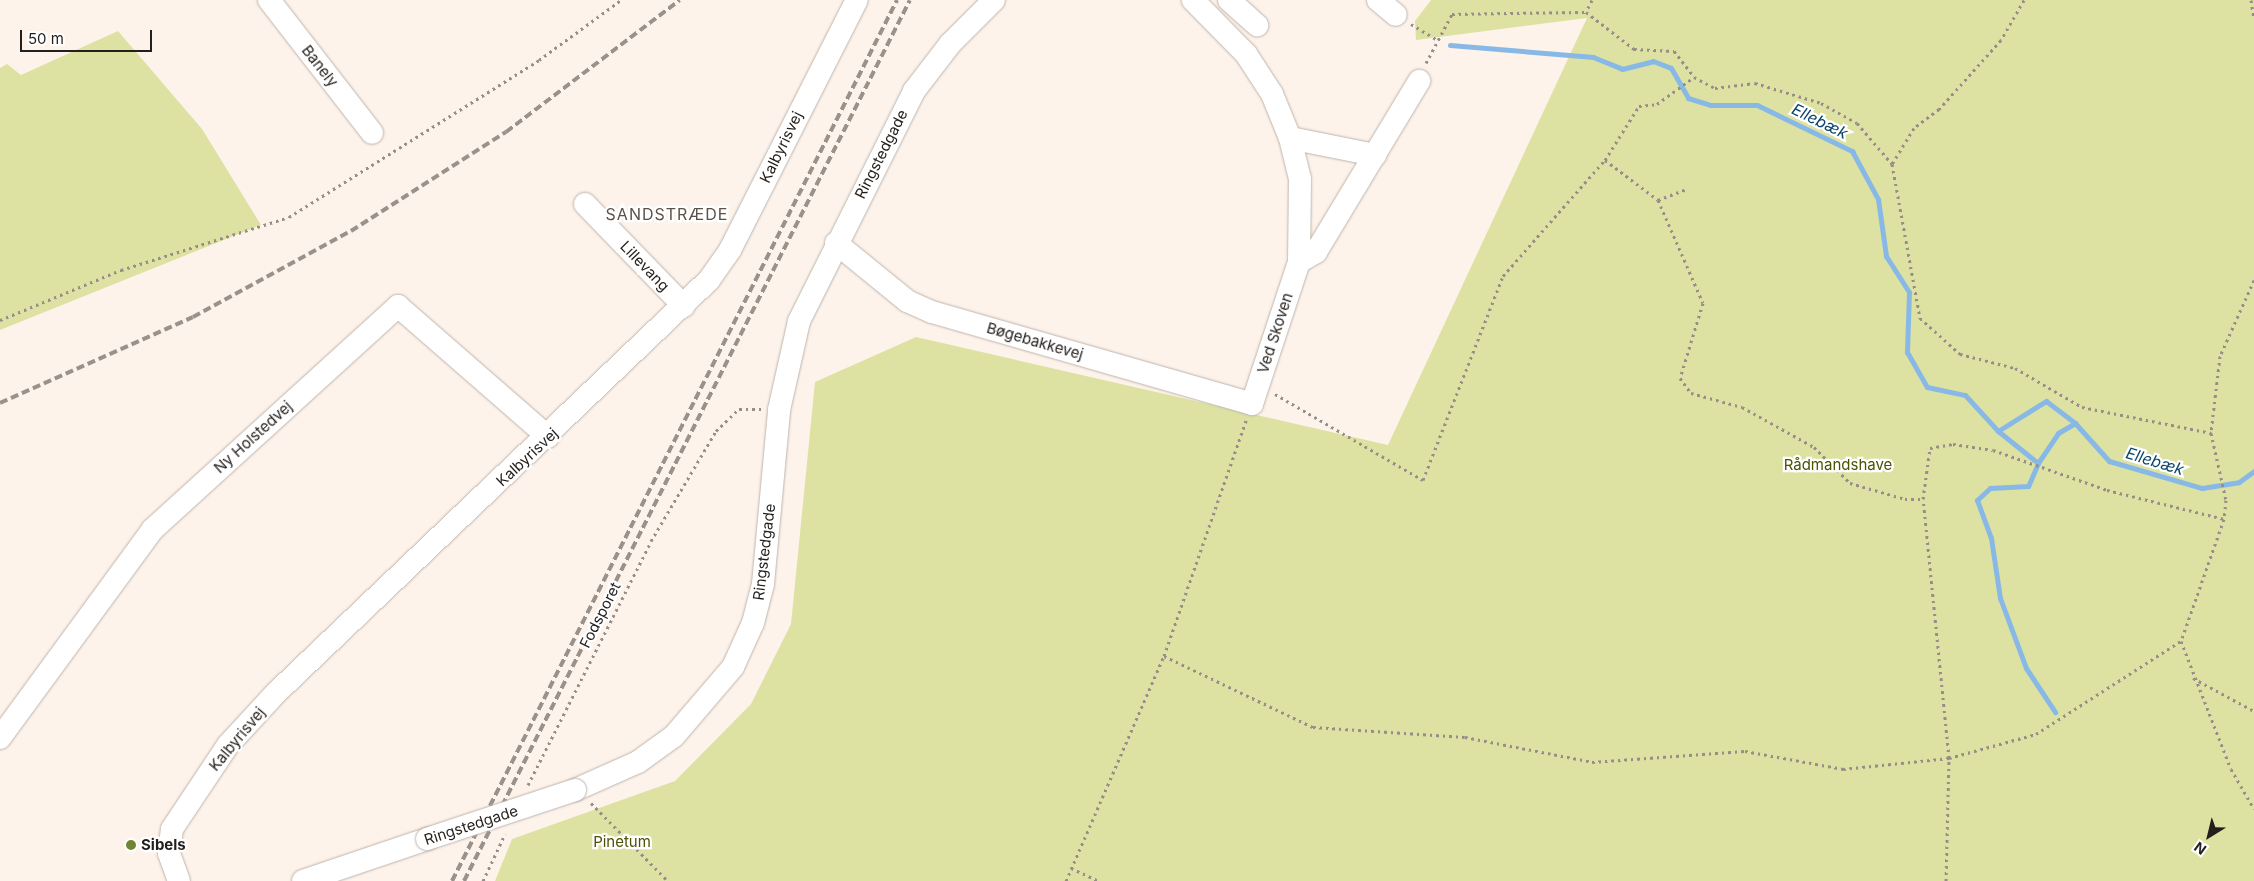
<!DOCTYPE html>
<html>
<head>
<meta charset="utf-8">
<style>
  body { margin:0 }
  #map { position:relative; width:2254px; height:881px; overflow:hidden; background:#fdf3eb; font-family:Inter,sans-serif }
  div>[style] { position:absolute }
  .green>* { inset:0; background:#dde2a3 }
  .stream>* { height:5px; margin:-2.5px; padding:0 2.5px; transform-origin:2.5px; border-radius:2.5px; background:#88b9e6 }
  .path>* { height:3px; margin-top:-1.5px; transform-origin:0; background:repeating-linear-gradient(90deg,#958e89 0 2.5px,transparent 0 6.5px) }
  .roads { filter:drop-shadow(0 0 1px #beb4ac) drop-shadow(0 0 1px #beb4ac) }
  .minor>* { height:22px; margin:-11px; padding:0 11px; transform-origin:11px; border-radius:11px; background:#fff }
  .rail>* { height:4px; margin-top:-2px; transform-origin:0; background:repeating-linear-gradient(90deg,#98918c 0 8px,transparent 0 12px) }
  .bridges { filter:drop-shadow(0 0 1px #beb4ac) drop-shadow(0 0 1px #beb4ac) }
  .minor-bridge>* { height:22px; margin:-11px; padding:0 11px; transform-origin:11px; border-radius:11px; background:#fff }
  .dots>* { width:14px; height:14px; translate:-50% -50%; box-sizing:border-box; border:2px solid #fff; border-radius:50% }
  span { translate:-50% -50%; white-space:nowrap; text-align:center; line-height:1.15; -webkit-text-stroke:4.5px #fff; paint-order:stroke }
  .street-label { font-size:15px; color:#231f1d }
  .park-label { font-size:15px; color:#4e5104 }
  .poi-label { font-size:15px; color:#231f1d; font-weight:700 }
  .left { translate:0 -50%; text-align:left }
  .water-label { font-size:16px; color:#0b456e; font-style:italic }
  .neighbourhood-label { font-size:16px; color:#5a514b; letter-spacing:1px }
  .north { position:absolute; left:2184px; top:811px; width:50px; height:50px; -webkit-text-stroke:4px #fff; paint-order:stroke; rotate:216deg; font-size:14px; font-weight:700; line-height:20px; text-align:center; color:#231f1d }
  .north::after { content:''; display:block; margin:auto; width:18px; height:22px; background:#231f1d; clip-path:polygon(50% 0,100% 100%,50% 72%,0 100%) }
  .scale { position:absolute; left:20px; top:30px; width:132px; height:22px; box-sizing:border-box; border:2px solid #231f1d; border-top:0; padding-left:6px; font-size:15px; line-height:18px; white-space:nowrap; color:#231f1d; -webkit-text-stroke:4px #fff; paint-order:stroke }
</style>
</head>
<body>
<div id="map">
  <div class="green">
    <i style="clip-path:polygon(1431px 0,2254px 0,2254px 881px,495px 881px,512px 839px,675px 781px,751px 704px,791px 624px,815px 382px,916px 337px,1388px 445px,1587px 18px,1416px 40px,1415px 21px)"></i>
    <i style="clip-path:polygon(118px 31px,202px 129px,261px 225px,0 330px,0 68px,7px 64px,21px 75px)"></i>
  </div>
  <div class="stream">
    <i style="left:1450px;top:45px;width:144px;rotate:4.8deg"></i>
    <i style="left:1593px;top:57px;width:31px;rotate:22deg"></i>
    <i style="left:1622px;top:69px;width:32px;rotate:-14deg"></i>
    <i style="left:1653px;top:61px;width:19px;rotate:21deg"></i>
    <i style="left:1671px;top:68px;width:34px;rotate:60deg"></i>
    <i style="left:1688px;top:98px;width:24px;rotate:17deg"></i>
    <i style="left:1711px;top:105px;width:46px"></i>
    <i style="left:1757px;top:105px;width:106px;rotate:25.8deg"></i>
    <i style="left:1852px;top:151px;width:55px;rotate:61.6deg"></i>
    <i style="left:1878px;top:199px;width:58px;rotate:82deg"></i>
    <i style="left:1886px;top:256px;width:43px;rotate:57.4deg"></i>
    <i style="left:1909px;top:292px;width:60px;rotate:91.9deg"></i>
    <i style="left:1907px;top:352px;width:40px;rotate:60.3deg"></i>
    <i style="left:1927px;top:387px;width:39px;rotate:12deg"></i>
    <i style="left:1965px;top:395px;width:49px;rotate:47.5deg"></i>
    <i style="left:1998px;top:431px;width:51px;rotate:38.7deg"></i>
    <i style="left:2038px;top:463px;width:36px;rotate:-56deg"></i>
    <i style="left:2058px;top:433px;width:20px;rotate:-30deg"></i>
    <i style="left:2075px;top:423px;width:51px;rotate:48.2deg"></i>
    <i style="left:2109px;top:461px;width:97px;rotate:16.2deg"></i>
    <i style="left:2202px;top:488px;width:37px;rotate:-9deg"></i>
    <i style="left:2239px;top:482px;width:19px;rotate:-36deg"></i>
    <i style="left:1998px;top:431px;width:57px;rotate:-32deg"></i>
    <i style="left:2046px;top:401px;width:36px;rotate:37deg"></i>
    <i style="left:2038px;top:463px;width:25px;rotate:113deg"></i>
    <i style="left:2028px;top:486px;width:38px;rotate:177deg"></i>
    <i style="left:1990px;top:488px;width:18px;rotate:137deg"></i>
    <i style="left:1977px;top:500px;width:40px;rotate:69.8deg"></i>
    <i style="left:1991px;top:538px;width:61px;rotate:81.5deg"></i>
    <i style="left:2000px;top:598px;width:75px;rotate:69.6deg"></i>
    <i style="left:2026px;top:668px;width:53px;rotate:56.6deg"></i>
  </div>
  <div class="path">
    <i style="left:1592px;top:0;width:13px;rotate:117deg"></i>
    <i style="left:1586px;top:12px;width:61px;rotate:37.6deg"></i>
    <i style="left:1634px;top:49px;width:40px;rotate:2.9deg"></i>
    <i style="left:1674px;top:51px;width:33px;rotate:52deg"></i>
    <i style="left:1694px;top:77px;width:24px;rotate:28deg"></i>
    <i style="left:1715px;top:88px;width:40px;rotate:-7.1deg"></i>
    <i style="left:1755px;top:83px;width:69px;rotate:16.9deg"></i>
    <i style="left:1821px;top:103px;width:41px;rotate:29.1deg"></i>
    <i style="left:1857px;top:123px;width:54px;rotate:49.5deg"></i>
    <i style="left:2024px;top:0;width:46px;rotate:119.9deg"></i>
    <i style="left:2001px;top:40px;width:93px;rotate:131.9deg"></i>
    <i style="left:1939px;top:109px;width:31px;rotate:143deg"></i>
    <i style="left:1914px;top:128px;width:42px;rotate:121.4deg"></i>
    <i style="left:1892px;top:164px;width:157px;rotate:79.7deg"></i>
    <i style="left:1920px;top:318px;width:54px;rotate:42deg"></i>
    <i style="left:1960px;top:354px;width:57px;rotate:14.3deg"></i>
    <i style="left:2015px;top:368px;width:78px;rotate:30.2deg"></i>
    <i style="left:2082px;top:407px;width:132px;rotate:11.4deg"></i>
    <i style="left:2251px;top:0;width:19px;rotate:81deg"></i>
    <i style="left:1411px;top:24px;width:29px;rotate:31deg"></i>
    <i style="left:1426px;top:63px;width:55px;rotate:-62deg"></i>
    <i style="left:1452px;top:14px;width:134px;rotate:-0.9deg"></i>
    <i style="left:1605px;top:160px;width:66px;rotate:37deg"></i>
    <i style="left:1658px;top:200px;width:112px;rotate:66.4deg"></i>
    <i style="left:1703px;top:303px;width:78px;rotate:107deg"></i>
    <i style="left:1680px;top:378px;width:19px;rotate:54deg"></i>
    <i style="left:1691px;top:393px;width:53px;rotate:15.4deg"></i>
    <i style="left:1742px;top:407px;width:82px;rotate:29.1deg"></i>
    <i style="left:1814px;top:447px;width:51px;rotate:45deg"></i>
    <i style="left:1850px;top:483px;width:57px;rotate:16.2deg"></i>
    <i style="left:1905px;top:499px;width:18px"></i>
    <i style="left:1658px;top:200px;width:30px;rotate:-21deg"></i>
    <i style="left:2254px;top:280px;width:83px;rotate:114.1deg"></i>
    <i style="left:2220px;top:356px;width:78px;rotate:96.7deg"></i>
    <i style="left:2211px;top:433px;width:69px;rotate:77.4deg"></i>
    <i style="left:2226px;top:500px;width:19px;rotate:96deg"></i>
    <i style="left:2224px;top:519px;width:129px;rotate:109.4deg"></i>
    <i style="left:2181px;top:641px;width:137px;rotate:68.7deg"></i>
    <i style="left:2231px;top:769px;width:46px;rotate:60.1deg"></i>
    <i style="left:0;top:320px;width:131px;rotate:-22.5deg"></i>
    <i style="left:121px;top:270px;width:176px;rotate:-17.5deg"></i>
    <i style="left:289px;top:217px;width:295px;rotate:-32.1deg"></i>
    <i style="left:539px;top:60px;width:102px;rotate:-36.2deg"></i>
    <i style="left:1275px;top:394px;width:171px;rotate:30.2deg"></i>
    <i style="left:1423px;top:480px;width:219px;rotate:-68.6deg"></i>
    <i style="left:1503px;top:276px;width:154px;rotate:-48.7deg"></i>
    <i style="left:1605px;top:160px;width:64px;rotate:-57.8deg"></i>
    <i style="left:1639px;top:106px;width:18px;rotate:-6deg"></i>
    <i style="left:1657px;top:104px;width:46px;rotate:-36.1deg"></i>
    <i style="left:1164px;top:656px;width:165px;rotate:25.5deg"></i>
    <i style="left:1313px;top:727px;width:152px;rotate:3.8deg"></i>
    <i style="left:1465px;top:737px;width:129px;rotate:11.1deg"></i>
    <i style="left:1592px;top:762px;width:153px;rotate:-4.1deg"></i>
    <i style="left:1745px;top:751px;width:100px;rotate:10.4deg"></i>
    <i style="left:1843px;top:769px;width:107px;rotate:-5.9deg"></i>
    <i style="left:1949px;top:758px;width:90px;rotate:-15.4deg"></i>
    <i style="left:2036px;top:734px;width:172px;rotate:-32.7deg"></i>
    <i style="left:2193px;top:678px;width:69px;rotate:28.4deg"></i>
    <i style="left:528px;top:785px;width:273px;rotate:-63.2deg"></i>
    <i style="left:651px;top:541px;width:128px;rotate:-59.4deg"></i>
    <i style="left:716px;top:431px;width:32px;rotate:-44deg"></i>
    <i style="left:739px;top:409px;width:22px"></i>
    <i style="left:591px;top:803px;width:110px;rotate:45.4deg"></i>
    <i style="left:1071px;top:868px;width:31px;rotate:25deg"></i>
    <i style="left:483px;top:881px;width:52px;rotate:-64.9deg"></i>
    <i style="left:1066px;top:881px;width:245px;rotate:-66.5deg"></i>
    <i style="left:1164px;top:656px;width:250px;rotate:-70.8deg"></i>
    <i style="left:1946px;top:881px;width:123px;rotate:-88.6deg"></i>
    <i style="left:1949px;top:758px;width:260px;rotate:-95.7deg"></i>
    <i style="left:1923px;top:499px;width:51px;rotate:-82.2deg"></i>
    <i style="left:1930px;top:448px;width:23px;rotate:-10deg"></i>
    <i style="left:1953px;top:444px;width:40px;rotate:8.5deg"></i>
    <i style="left:1993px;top:450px;width:121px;rotate:19.3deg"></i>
    <i style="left:2107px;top:490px;width:121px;rotate:13.9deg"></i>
  </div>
  <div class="roads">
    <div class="minor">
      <i style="left:269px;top:0;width:168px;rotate:52.2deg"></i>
      <i style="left:1229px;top:0;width:38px;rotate:42deg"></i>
      <i style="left:1378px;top:0;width:23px;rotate:40deg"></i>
      <i style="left:1290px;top:138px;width:87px;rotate:11.3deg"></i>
      <i style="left:585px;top:204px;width:142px;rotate:45.9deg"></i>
      <i style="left:836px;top:243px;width:92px;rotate:39.2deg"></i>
      <i style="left:907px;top:301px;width:27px;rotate:24deg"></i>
      <i style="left:932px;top:312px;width:333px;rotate:16deg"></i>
      <i style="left:1252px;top:404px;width:150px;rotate:-71.7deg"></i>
      <i style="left:1299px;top:262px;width:83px;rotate:-89.3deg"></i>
      <i style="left:1300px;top:179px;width:42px;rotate:-103.7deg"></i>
      <i style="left:1290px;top:138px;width:48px;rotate:-112.2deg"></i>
      <i style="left:1272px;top:94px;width:48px;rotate:-123deg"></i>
      <i style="left:1246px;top:54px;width:76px;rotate:-134.5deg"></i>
      <i style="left:1299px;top:262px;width:20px;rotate:-30deg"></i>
      <i style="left:1316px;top:252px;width:200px;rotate:-58.9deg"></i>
      <i style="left:0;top:738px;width:258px;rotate:-53.8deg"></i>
      <i style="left:152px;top:530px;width:333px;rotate:-42.3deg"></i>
      <i style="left:398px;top:306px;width:199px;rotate:41.1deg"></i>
      <i style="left:575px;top:790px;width:69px;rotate:-24deg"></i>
      <i style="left:638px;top:762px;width:44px;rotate:-35.8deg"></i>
      <i style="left:674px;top:736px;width:91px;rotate:-49.5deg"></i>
      <i style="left:733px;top:667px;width:48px;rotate:-65.6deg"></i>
      <i style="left:753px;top:623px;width:40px;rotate:-75.6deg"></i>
      <i style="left:763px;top:584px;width:175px;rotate:-84.7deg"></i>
      <i style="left:779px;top:410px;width:91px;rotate:-77.3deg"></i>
      <i style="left:799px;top:321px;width:257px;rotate:-63.4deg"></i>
      <i style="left:914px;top:91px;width:59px;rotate:-52.5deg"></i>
      <i style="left:950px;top:44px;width:62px;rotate:-45deg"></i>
      <i style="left:179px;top:881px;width:30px;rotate:-110deg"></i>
      <i style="left:169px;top:853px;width:24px;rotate:-83deg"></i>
      <i style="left:172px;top:829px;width:101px;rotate:-56.3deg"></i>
      <i style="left:228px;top:745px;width:71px;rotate:-47.3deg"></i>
      <i style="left:276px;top:693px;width:598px;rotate:-43.65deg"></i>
      <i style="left:709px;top:280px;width:37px;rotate:-55deg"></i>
      <i style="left:730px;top:250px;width:280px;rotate:-63.1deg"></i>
      <i style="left:303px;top:881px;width:131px;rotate:-18.7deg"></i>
    </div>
  </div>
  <div class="rail">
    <i style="left:0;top:403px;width:211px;rotate:-24deg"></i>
    <i style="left:193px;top:317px;width:180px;rotate:-28.6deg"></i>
    <i style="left:351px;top:231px;width:184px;rotate:-32.6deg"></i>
    <i style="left:506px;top:132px;width:218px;rotate:-37.2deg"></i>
    <i style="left:452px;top:881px;width:987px;rotate:-63.2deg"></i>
    <i style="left:464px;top:881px;width:987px;rotate:-63.15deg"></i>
  </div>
  <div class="bridges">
    <div class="minor-bridge">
      <i style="left:427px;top:839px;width:156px;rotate:-18.3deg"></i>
    </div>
  </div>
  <div class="dots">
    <i style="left:131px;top:845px;background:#708536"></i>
  </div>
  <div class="street-label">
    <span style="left:320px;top:66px;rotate:52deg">Banely</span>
    <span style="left:781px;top:147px;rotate:-64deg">Kalbyrisvej</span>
    <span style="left:881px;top:154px;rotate:-63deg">Ringstedgade</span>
    <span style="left:645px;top:266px;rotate:46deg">Lillevang</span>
    <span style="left:1275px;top:333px;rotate:-72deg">Ved Skoven</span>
    <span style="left:1035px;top:341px;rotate:16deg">Bøgebakkevej</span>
    <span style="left:253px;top:437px;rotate:-42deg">Ny Holstedvej</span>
    <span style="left:527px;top:457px;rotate:-43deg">Kalbyrisvej</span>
    <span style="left:764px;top:552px;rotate:-83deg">Ringstedgade</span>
    <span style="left:600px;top:615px;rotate:-63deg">Fodsporet</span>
    <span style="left:237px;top:739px;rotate:-50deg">Kalbyrisvej</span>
    <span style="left:471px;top:825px;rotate:-18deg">Ringstedgade</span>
  </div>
  <div class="park-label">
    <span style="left:1838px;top:465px">Rådmandshave</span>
    <span style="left:622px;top:842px">Pinetum</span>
  </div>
  <div class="poi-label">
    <span class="left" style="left:141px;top:845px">Sibels</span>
  </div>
  <div class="water-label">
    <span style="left:1820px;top:121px;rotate:26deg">Ellebæk</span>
    <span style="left:2155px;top:461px;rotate:17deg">Ellebæk</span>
  </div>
  <div class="neighbourhood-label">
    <span style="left:667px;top:214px">SANDSTRÆDE</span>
  </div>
  <div class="north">N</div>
  <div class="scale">50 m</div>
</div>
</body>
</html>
